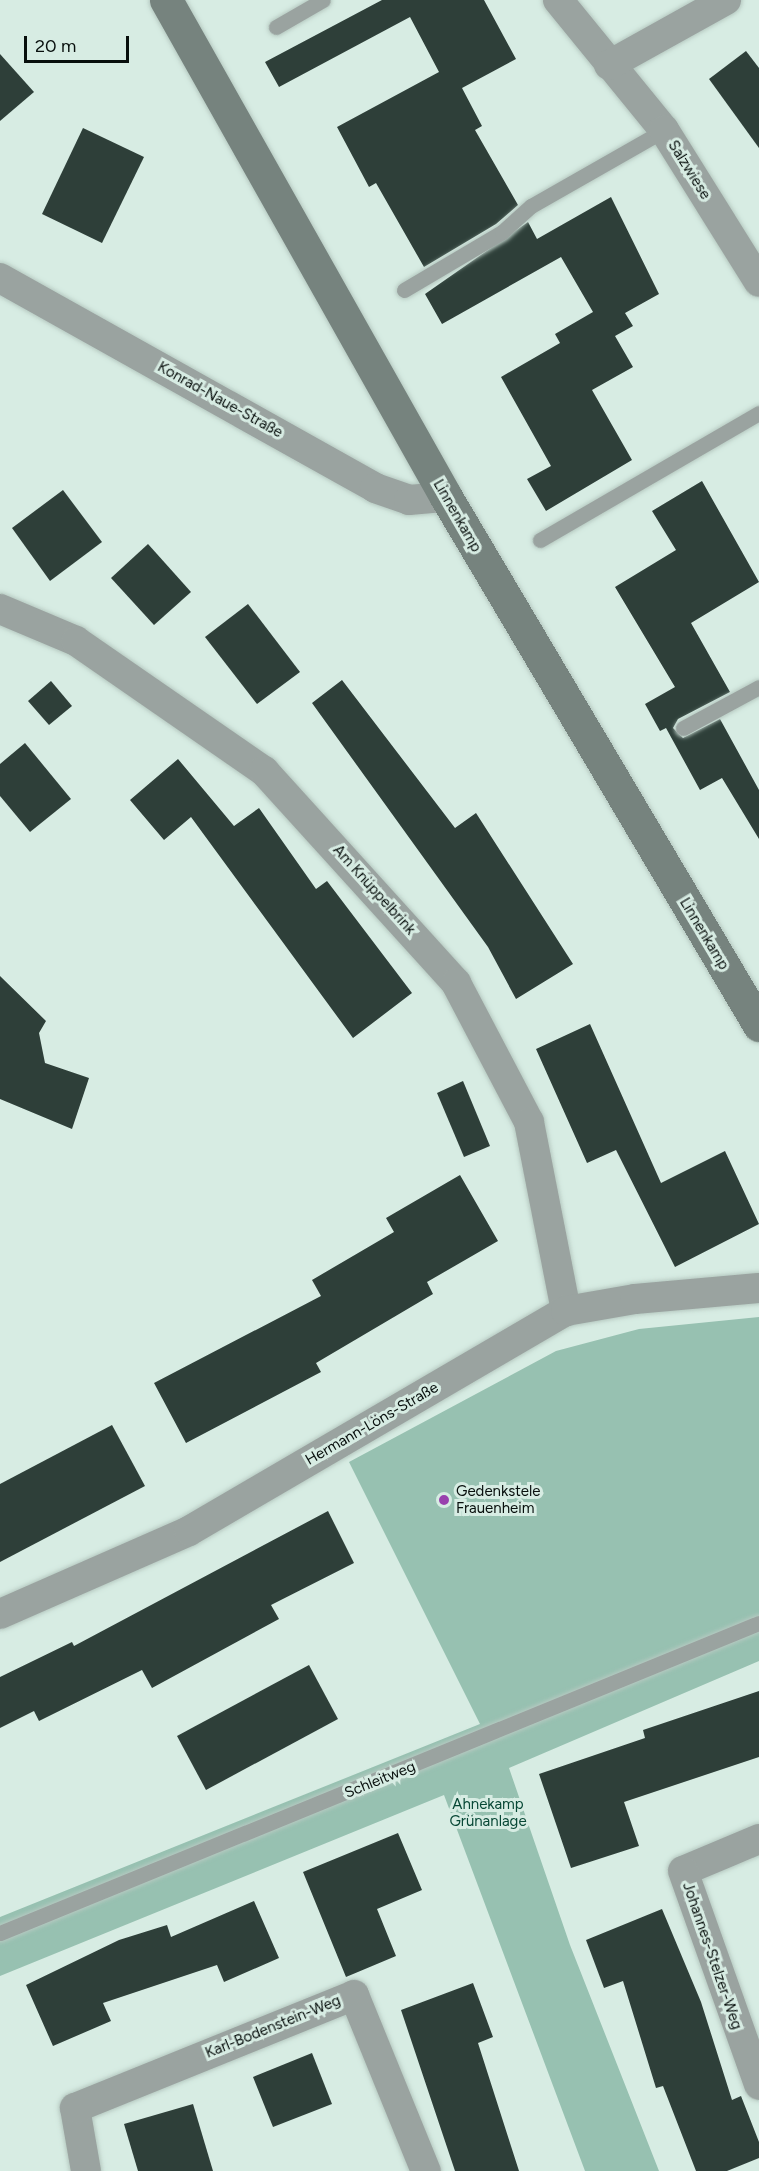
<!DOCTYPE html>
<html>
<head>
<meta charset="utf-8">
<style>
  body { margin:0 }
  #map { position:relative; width:759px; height:2171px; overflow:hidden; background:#d7ece3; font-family:Figtree,sans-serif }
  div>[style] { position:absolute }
  .green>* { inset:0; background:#97c1b1 }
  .building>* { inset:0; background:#2e3f39 }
  .roads { filter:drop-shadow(0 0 2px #b6c9c1) drop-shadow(0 0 2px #b6c9c1) }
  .lane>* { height:15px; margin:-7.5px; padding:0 7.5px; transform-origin:7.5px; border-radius:7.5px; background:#9aa3a0 }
  .street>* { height:30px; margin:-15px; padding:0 15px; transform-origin:15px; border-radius:15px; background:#9aa3a0 }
  .secondary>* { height:33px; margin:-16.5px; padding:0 16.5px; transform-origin:16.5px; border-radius:16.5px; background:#76837e }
  .dots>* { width:16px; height:16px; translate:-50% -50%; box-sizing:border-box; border:3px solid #d7ece3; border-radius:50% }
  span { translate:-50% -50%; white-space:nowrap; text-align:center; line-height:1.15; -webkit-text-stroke:6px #d7ece3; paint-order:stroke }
  .street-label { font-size:15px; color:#080f0d }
  .poi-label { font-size:15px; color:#080f0d }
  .left { translate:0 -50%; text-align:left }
  .park-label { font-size:15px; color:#084836 }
  .scale { position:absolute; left:24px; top:36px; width:105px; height:27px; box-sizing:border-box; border:3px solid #080f0d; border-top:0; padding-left:8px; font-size:18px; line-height:21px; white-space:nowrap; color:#080f0d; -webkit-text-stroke:4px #d7ece3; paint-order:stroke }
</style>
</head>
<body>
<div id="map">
  <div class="green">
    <i style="clip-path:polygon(759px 1317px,759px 1661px,509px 1768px,570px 1945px,659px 2171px,585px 2171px,444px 1795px,0 1976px,0 1917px,480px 1724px,349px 1462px,556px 1351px,639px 1329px)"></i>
  </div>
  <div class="building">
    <i style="clip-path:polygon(382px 0,484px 0,516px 59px,462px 88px,482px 126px,475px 130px,518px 205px,496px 224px,424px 267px,376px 183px,369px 187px,337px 127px,439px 72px,410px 17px,279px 87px,265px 62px)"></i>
    <i style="clip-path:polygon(746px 51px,759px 68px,759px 148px,709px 79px)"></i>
    <i style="clip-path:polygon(0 54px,34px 92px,0 121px)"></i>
    <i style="clip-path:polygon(83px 128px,144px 157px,102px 243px,42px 214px)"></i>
    <i style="clip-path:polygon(611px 197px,659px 294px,625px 313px,633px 326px,615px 336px,633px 367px,592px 390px,632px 460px,546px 511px,527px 479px,551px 466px,501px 377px,560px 343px,555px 334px,593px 312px,561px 257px,442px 324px,425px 294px,528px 222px,537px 239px)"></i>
    <i style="clip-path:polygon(702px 481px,759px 582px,691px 623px,730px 692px,678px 719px,673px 728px,683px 738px,720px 719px,759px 790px,759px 839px,722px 778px,700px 790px,666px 728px,660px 731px,645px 704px,675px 687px,615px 587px,676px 550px,652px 511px)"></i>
    <i style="clip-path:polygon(63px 490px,102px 542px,50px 581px,12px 528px)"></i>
    <i style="clip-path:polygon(148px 544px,191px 592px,154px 625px,111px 578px)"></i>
    <i style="clip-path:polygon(248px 604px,300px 672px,257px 704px,205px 637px)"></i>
    <i style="clip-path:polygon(342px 680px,455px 828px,476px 813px,573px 964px,516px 999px,488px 947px,312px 703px)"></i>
    <i style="clip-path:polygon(51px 681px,72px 706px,49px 725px,28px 701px)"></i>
    <i style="clip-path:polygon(25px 743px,71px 799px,30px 832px,0 796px,0 764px)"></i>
    <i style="clip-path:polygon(178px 759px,234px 826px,259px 808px,316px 889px,327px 881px,412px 993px,353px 1038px,191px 817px,164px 840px,130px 800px)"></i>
    <i style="clip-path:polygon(0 976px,46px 1021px,39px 1033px,45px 1063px,89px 1078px,72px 1129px,0 1099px)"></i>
    <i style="clip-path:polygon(590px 1024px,661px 1183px,725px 1151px,759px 1224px,675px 1267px,616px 1150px,587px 1163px,536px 1049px)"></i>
    <i style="clip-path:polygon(463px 1081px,490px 1146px,464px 1157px,437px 1093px)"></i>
    <i style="clip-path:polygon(460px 1175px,498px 1241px,427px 1282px,433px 1294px,316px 1363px,321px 1372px,186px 1443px,154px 1383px,321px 1296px,312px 1280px,394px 1232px,386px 1218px)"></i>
    <i style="clip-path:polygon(112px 1425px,145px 1486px,0 1562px,0 1484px)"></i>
    <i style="clip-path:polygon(328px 1511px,354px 1563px,271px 1605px,279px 1619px,152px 1688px,142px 1670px,39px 1721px,34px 1711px,0 1728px,0 1677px,72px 1642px,74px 1646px)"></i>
    <i style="clip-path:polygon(309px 1665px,338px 1719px,206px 1790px,177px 1736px)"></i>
    <i style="clip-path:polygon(759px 1691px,759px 1757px,624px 1802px,639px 1846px,571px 1868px,539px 1774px,645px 1738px,643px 1730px)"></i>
    <i style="clip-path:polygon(398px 1833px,422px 1890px,377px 1909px,396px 1956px,346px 1977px,303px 1872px)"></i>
    <i style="clip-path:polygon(254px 1901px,279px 1958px,224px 1982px,217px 1965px,103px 2003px,111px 2021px,53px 2046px,26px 1985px,119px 1940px,167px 1925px,171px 1937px)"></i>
    <i style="clip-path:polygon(662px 1909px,701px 2002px,732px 2100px,741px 2096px,759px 2142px,759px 2158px,727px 2171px,696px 2171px,663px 2086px,656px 2088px,623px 1981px,604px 1988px,586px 1940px)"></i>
    <i style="clip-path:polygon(473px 1983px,493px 2037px,478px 2043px,519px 2171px,455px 2171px,401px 2010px)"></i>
    <i style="clip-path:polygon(312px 2053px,332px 2104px,273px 2127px,253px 2077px)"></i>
    <i style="clip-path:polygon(193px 2104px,213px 2171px,138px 2171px,124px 2124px)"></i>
  </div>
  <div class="roads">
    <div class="lane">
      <i style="left:276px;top:27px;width:54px;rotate:-29.9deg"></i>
      <i style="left:404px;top:290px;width:114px;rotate:-30.6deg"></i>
      <i style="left:502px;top:232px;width:39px;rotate:-42deg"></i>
      <i style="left:531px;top:206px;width:153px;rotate:-29.7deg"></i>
      <i style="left:540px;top:540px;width:253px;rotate:-30.1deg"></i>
      <i style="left:683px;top:728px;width:86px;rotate:-28.3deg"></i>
      <i style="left:0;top:1933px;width:820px;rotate:-22.22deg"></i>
    </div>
    <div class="street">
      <i style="left:558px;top:0;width:168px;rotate:50.8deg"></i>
      <i style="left:664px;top:130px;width:179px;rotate:58deg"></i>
      <i style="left:609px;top:65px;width:134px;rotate:-29.1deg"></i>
      <i style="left:0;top:278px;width:430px;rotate:29.2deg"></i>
      <i style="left:375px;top:488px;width:36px;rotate:19deg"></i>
      <i style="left:409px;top:500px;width:37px;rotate:-5deg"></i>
      <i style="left:0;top:609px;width:82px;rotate:22.8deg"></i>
      <i style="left:76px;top:641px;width:229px;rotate:34.7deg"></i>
      <i style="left:264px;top:771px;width:286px;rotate:47.8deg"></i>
      <i style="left:456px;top:983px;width:157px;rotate:62.3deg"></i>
      <i style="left:529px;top:1122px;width:193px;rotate:78.9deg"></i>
      <i style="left:0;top:1614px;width:206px;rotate:-23.7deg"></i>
      <i style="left:189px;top:1531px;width:436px;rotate:-30.3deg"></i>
      <i style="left:566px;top:1311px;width:70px;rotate:-9.9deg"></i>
      <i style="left:635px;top:1299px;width:124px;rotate:-5.1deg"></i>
      <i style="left:759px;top:1839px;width:82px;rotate:157.2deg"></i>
      <i style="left:683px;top:1871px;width:227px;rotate:70.4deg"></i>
      <i style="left:86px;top:2171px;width:64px;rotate:-99.9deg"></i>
      <i style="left:75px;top:2108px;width:301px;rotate:-22deg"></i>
      <i style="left:354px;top:1995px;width:190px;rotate:67.8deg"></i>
    </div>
    <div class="secondary">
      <i style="left:166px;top:0;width:570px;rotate:60.6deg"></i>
      <i style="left:446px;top:497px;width:614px;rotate:59.34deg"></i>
    </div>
  </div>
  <div class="dots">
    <i style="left:444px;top:1500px;background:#9941ae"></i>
  </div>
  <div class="street-label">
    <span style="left:689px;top:170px;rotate:58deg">Salzwiese</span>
    <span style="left:220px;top:400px;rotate:29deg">Konrad-Naue-Straße</span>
    <span style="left:457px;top:516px;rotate:60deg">Linnenkamp</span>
    <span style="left:374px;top:890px;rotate:48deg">Am Knüppelbrink</span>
    <span style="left:704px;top:934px;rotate:59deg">Linnenkamp</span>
    <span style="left:372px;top:1424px;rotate:-30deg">Hermann-Löns-Straße</span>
    <span style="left:380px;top:1780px;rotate:-22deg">Schleitweg</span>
    <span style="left:712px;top:1956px;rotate:71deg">Johannes-Stelzer-Weg</span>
    <span style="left:273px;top:2027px;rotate:-22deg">Karl-Bodenstein-Weg</span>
  </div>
  <div class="poi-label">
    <span class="left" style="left:456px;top:1500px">Gedenkstele<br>Frauenheim</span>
  </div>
  <div class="park-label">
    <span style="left:488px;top:1813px">Ahnekamp<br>Grünanlage</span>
  </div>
  <div class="scale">20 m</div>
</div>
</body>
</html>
